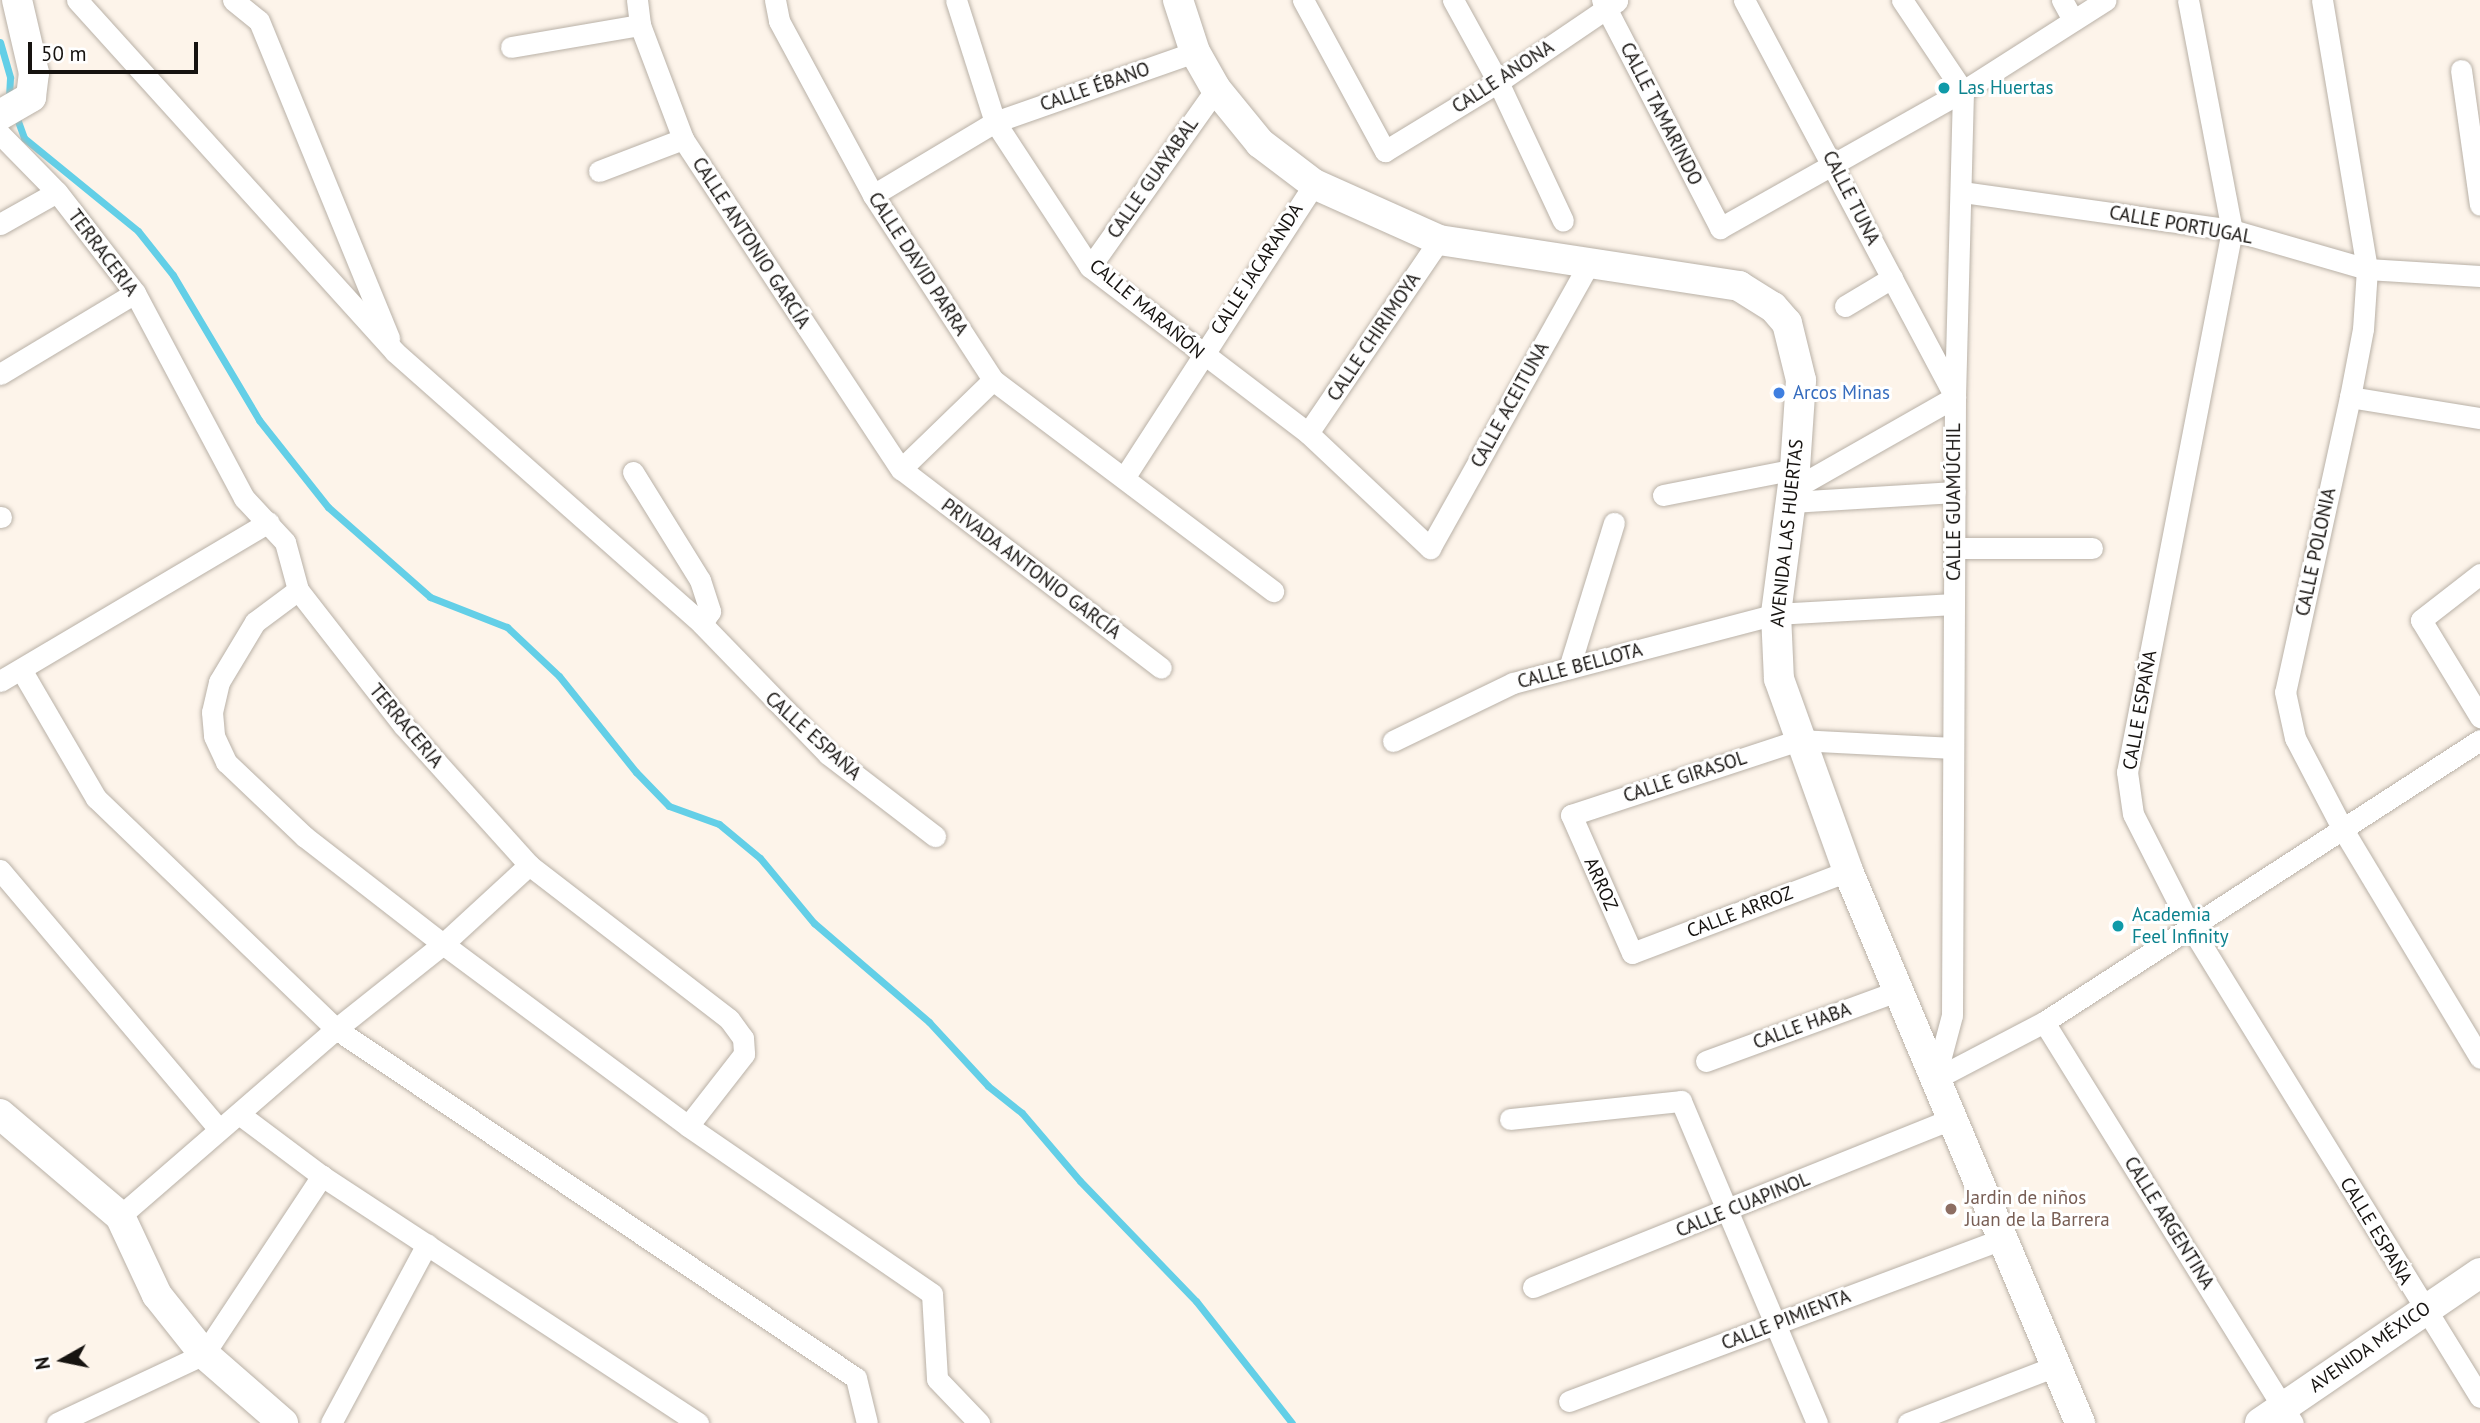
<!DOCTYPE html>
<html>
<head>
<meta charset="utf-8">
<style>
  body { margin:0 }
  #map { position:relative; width:2480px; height:1423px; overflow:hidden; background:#fdf4ea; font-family:"PT Sans",sans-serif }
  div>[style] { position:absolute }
  .stream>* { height:7px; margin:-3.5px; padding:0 3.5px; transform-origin:3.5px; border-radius:3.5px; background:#63cfe7 }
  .roads { filter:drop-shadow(0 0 2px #b9b1a7) drop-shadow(0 0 2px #b9b1a7) }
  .street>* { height:21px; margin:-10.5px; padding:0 10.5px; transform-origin:10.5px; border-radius:10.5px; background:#fff }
  .secondary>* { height:30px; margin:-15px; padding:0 15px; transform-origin:15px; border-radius:15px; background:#fff }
  .dots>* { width:19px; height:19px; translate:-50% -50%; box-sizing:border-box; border:4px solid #fff; border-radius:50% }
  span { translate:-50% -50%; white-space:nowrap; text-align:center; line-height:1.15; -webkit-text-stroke:6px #fff; paint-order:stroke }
  .street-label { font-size:19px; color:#161310 }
  .culture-label { font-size:19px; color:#0d838f }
  .left { translate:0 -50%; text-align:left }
  .shop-label { font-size:19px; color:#366cbe }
  .education-label { font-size:19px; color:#785e54 }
  .north { position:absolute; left:28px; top:1325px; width:70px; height:70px; -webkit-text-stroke:5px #fff; paint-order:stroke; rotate:261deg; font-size:19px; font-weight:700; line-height:28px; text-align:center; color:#161310 }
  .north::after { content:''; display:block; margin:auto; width:24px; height:32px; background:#161310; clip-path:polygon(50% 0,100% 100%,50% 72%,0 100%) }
  .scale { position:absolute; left:28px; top:42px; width:170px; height:32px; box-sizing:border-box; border:4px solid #161310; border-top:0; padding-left:9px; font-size:21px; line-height:24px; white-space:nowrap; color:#161310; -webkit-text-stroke:5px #fff; paint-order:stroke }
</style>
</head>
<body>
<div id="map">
  <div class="stream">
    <i style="left:0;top:42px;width:37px;rotate:74deg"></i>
    <i style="left:10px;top:78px;width:21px;rotate:93deg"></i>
    <i style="left:15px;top:113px;width:27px;rotate:70deg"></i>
    <i style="left:24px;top:138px;width:147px;rotate:39.2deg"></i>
    <i style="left:138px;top:231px;width:56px;rotate:51.5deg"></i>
    <i style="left:173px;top:275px;width:169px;rotate:59.3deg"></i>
    <i style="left:259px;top:420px;width:111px;rotate:51.6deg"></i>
    <i style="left:328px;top:507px;width:136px;rotate:41.4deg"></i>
    <i style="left:430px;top:597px;width:83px;rotate:21.3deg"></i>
    <i style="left:507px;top:627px;width:71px;rotate:43.3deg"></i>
    <i style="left:559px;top:676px;width:123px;rotate:51.3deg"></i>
    <i style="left:636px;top:772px;width:47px;rotate:45.9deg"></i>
    <i style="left:669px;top:806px;width:53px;rotate:19.8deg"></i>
    <i style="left:719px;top:824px;width:53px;rotate:39.7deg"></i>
    <i style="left:760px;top:858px;width:85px;rotate:50.3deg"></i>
    <i style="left:814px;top:923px;width:152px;rotate:40.7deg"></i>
    <i style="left:929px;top:1022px;width:87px;rotate:47.3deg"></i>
    <i style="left:988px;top:1086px;width:43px;rotate:38.5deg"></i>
    <i style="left:1022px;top:1113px;width:89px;rotate:49.5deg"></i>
    <i style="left:1080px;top:1181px;width:167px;rotate:46deg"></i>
    <i style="left:1196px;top:1301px;width:155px;rotate:51.8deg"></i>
  </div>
  <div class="roads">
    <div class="street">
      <i style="left:77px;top:0;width:474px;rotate:47.9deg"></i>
      <i style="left:395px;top:352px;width:410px;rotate:41.5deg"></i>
      <i style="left:702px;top:624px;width:181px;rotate:45.9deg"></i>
      <i style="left:828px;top:754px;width:135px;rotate:37.5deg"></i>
      <i style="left:233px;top:0;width:33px;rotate:39deg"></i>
      <i style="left:259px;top:21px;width:343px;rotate:67.7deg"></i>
      <i style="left:637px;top:0;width:25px;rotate:83deg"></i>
      <i style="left:640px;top:25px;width:122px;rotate:69.3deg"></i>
      <i style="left:683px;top:139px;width:396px;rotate:56.6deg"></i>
      <i style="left:901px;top:469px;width:327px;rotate:37.4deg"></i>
      <i style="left:775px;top:0;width:21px;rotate:79deg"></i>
      <i style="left:779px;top:21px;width:198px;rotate:61.6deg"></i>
      <i style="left:873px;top:195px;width:221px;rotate:57deg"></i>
      <i style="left:993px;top:380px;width:351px;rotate:37deg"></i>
      <i style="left:956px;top:0;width:128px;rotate:72.3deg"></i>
      <i style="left:995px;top:122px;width:173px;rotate:56.8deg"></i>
      <i style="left:1090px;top:267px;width:274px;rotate:37.3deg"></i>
      <i style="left:1308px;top:433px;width:168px;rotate:43.3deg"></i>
      <i style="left:1430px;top:548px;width:326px;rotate:-60.8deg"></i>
      <i style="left:1303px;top:0;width:172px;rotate:61.5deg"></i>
      <i style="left:1385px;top:151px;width:132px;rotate:-31.4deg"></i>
      <i style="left:1498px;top:82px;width:144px;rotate:-34.2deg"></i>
      <i style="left:1453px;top:0;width:94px;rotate:61.2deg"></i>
      <i style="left:1498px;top:82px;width:153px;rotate:64.9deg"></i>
      <i style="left:1602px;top:0;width:257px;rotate:62.6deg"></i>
      <i style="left:1720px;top:228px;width:279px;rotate:-29.4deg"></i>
      <i style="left:1963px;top:91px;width:169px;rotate:-32.5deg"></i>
      <i style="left:1744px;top:0;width:450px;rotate:62deg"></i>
      <i style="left:1955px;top:397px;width:186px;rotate:150.4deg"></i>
      <i style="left:1902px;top:0;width:110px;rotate:56.2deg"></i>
      <i style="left:2062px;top:0;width:23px;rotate:61deg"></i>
      <i style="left:2188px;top:0;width:234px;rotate:79.2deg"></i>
      <i style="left:2232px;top:230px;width:552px;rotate:100.96deg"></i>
      <i style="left:2127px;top:772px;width:42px;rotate:81.9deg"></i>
      <i style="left:2133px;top:814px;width:126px;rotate:63deg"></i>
      <i style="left:2190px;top:926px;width:553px;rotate:58.38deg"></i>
      <i style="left:2322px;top:0;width:273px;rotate:80.5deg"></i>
      <i style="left:2367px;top:269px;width:60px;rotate:93.8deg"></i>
      <i style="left:2363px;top:329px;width:69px;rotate:100.8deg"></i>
      <i style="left:2350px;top:397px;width:302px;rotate:102.4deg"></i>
      <i style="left:2285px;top:692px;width:47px;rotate:77.7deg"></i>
      <i style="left:2295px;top:738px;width:102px;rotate:62.4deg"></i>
      <i style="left:2342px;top:828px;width:268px;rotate:59deg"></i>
      <i style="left:511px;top:47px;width:131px;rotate:-9.7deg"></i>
      <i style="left:2461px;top:70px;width:136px;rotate:82deg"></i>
      <i style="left:0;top:134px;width:81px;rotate:45.5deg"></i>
      <i style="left:57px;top:192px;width:128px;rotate:52.3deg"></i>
      <i style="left:135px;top:293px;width:232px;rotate:62deg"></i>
      <i style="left:244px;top:498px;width:60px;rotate:47deg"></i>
      <i style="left:285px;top:542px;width:50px;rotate:74.8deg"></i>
      <i style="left:298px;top:590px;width:172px;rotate:52.1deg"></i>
      <i style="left:404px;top:726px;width:187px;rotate:48deg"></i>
      <i style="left:529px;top:865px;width:252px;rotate:37.6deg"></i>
      <i style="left:729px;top:1019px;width:24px;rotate:54deg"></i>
      <i style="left:743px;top:1038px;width:16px;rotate:86deg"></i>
      <i style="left:744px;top:1054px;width:91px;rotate:127.9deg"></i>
      <i style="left:599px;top:171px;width:90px;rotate:-20.9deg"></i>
      <i style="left:1963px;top:192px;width:272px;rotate:8deg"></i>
      <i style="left:2232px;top:230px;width:141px;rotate:16.1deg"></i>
      <i style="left:2367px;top:269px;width:113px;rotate:3.5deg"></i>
      <i style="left:873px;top:195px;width:142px;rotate:-30.9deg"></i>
      <i style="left:995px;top:122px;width:212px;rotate:-19.3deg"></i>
      <i style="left:0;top:224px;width:65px;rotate:-29.3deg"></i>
      <i style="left:1090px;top:267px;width:218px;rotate:-54.7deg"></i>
      <i style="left:1845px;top:306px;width:55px;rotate:-30.8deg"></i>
      <i style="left:0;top:374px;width:157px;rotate:-31deg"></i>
      <i style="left:2350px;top:397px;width:132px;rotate:9.2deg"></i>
      <i style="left:1308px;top:433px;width:233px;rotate:-55.8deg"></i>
      <i style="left:901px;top:469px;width:128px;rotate:-44.1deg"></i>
      <i style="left:633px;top:472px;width:127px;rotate:58.2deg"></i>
      <i style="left:700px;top:580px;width:33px;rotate:72deg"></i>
      <i style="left:710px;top:611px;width:15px;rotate:122deg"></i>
      <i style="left:1124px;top:478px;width:350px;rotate:-57.1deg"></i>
      <i style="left:1663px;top:495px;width:135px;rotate:-11.1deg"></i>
      <i style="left:1791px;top:502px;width:164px;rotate:-3.5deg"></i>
      <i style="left:0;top:517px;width:1px"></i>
      <i style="left:1954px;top:548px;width:138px"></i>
      <i style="left:2480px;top:574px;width:75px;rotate:142.1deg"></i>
      <i style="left:2421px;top:620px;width:114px;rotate:58.7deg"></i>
      <i style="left:298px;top:590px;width:54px;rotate:143.3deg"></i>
      <i style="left:255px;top:622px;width:70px;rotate:121deg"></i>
      <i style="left:219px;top:682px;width:31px;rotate:103deg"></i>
      <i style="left:212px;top:712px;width:24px;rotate:85deg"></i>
      <i style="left:214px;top:736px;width:29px;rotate:65deg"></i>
      <i style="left:226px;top:762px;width:109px;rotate:43.5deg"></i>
      <i style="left:305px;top:837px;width:175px;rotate:37.8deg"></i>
      <i style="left:443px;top:944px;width:305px;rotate:36.6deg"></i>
      <i style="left:688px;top:1126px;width:296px;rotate:34.5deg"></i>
      <i style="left:932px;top:1294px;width:85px;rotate:86.6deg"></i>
      <i style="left:937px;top:1379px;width:61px;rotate:46.3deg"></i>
      <i style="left:1569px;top:668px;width:152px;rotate:-72.8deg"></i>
      <i style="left:22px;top:671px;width:147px;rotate:59.8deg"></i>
      <i style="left:96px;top:798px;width:333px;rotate:43.9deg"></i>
      <i style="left:336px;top:1029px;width:626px;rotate:33.87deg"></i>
      <i style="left:856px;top:1378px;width:46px;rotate:76.3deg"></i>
      <i style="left:0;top:681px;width:312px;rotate:-30.6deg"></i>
      <i style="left:1393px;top:741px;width:133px;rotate:-25.8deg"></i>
      <i style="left:1513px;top:683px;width:272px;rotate:-14.7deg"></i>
      <i style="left:1776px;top:614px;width:177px;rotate:-3.2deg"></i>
      <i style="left:0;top:870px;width:339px;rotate:49.8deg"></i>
      <i style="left:1848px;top:871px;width:231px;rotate:159.2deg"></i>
      <i style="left:1632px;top:953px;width:151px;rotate:-113.8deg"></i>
      <i style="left:1571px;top:815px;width:240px;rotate:-18.2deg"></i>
      <i style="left:1799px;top:740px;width:154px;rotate:3deg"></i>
      <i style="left:2044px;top:1022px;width:472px;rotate:58.2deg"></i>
      <i style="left:1706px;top:1061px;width:203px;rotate:-20.1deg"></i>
      <i style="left:1935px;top:1079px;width:66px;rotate:-75.1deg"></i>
      <i style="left:1952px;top:1015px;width:618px;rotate:-89.72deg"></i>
      <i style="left:1955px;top:397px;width:306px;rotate:-88.5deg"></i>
      <i style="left:1935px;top:1079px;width:123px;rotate:-27.6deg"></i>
      <i style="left:2044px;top:1022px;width:519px;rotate:-32.89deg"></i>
      <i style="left:239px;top:1114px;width:104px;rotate:36.8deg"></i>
      <i style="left:322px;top:1176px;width:450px;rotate:33.3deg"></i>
      <i style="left:1510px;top:1119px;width:172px;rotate:-6deg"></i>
      <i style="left:1681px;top:1101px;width:350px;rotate:67.1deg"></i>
      <i style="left:120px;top:1216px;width:286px;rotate:-40.9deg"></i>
      <i style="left:336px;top:1029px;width:137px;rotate:-38.5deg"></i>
      <i style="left:443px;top:944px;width:117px;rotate:-42.6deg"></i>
      <i style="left:1533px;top:1287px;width:450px;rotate:-21.9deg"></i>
      <i style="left:1569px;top:1401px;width:462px;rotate:-20.5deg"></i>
      <i style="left:57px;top:1423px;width:162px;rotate:-25.1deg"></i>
      <i style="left:204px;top:1354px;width:214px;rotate:-56.5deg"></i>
      <i style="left:331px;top:1423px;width:203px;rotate:-61.8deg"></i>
      <i style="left:1908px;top:1423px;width:159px;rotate:-21.1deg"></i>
    </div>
    <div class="secondary">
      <i style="left:1178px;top:0;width:55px;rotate:71.9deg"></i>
      <i style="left:1195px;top:52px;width:43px;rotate:60.4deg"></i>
      <i style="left:1216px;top:89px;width:70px;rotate:50.8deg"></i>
      <i style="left:1260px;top:143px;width:68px;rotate:37.2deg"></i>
      <i style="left:1314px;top:184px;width:137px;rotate:24.1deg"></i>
      <i style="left:1439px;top:240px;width:304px;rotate:8.7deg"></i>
      <i style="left:1739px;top:286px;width:40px;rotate:32deg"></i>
      <i style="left:1773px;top:307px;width:21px;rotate:49deg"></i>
      <i style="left:1787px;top:323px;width:59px;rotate:76.2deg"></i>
      <i style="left:1801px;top:380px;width:89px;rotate:93.9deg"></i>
      <i style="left:1795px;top:469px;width:146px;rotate:97.5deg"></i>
      <i style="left:1776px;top:614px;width:65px;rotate:87.4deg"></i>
      <i style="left:1779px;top:679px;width:204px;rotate:70.2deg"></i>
      <i style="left:1848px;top:871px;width:599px;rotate:67.2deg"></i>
      <i style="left:0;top:115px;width:36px;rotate:-30deg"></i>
      <i style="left:31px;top:97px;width:24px;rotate:-83deg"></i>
      <i style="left:34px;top:73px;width:75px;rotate:-103.1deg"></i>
      <i style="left:0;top:1114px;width:157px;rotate:40.4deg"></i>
      <i style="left:120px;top:1216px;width:87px;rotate:64.9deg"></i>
      <i style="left:157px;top:1295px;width:75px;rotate:51.5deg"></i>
      <i style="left:204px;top:1354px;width:105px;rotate:41.1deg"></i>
      <i style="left:2260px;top:1423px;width:266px;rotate:-34.3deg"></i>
    </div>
  </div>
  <div class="dots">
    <i style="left:1944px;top:88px;background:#0f9aa8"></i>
    <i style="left:1779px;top:393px;background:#3f7fe0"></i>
    <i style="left:2118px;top:926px;background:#0f9aa8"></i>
    <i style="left:1951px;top:1209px;background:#8d6e63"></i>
  </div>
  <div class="street-label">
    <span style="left:1503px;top:77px;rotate:-33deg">CALLE ANONA</span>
    <span style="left:1095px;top:87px;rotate:-19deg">CALLE ÉBANO</span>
    <span style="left:1661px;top:114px;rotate:63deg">CALLE TAMARINDO</span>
    <span style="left:1153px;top:178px;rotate:-55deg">CALLE GUAYABAL</span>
    <span style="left:1851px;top:198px;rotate:63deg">CALLE TUNA</span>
    <span style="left:2181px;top:225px;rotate:10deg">CALLE PORTUGAL</span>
    <span style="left:751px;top:243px;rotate:57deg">CALLE ANTONIO GARCÍA</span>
    <span style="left:103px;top:253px;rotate:53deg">TERRACERIA</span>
    <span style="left:918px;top:264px;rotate:57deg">CALLE DAVID PARRA</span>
    <span style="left:1257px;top:269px;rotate:-57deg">CALLE JACARANDA</span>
    <span style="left:1147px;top:309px;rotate:40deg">CALLE MARAÑÓN</span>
    <span style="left:1374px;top:337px;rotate:-56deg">CALLE CHIRIMOYA</span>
    <span style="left:1510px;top:405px;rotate:-61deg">CALLE ACEITUNA</span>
    <span style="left:1954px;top:502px;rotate:-90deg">CALLE GUAMÚCHIL</span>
    <span style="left:1787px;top:533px;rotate:-84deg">AVENIDA LAS HUERTAS</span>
    <span style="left:2316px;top:552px;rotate:-78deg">CALLE POLONIA</span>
    <span style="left:1031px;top:569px;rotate:37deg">PRIVADA ANTONIO GARCÍA</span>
    <span style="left:1580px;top:666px;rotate:-15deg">CALLE BELLOTA</span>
    <span style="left:2140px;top:710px;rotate:-80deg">CALLE ESPAÑA</span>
    <span style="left:406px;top:726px;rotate:50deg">TERRACERIA</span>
    <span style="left:813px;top:736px;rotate:42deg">CALLE ESPAÑA</span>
    <span style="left:1685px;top:777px;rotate:-18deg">CALLE GIRASOL</span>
    <span style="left:1601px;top:884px;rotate:66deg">ARROZ</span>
    <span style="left:1740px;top:912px;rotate:-21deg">CALLE ARROZ</span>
    <span style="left:1802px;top:1026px;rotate:-20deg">CALLE HABA</span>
    <span style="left:1743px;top:1205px;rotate:-22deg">CALLE CUAPINOL</span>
    <span style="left:2169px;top:1223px;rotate:58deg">CALLE ARGENTINA</span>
    <span style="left:2376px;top:1231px;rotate:59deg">CALLE ESPAÑA</span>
    <span style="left:1786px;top:1320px;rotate:-21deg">CALLE PIMIENTA</span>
    <span style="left:2370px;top:1347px;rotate:-35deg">AVENIDA MÉXICO</span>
  </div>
  <div class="culture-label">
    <span class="left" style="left:1958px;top:88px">Las Huertas</span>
    <span class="left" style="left:2132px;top:926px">Academia<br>Feel Infinity</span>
  </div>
  <div class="shop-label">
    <span class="left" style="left:1793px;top:393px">Arcos Minas</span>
  </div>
  <div class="education-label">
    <span class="left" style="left:1965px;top:1209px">Jardin de niños<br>Juan de la Barrera</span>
  </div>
  <div class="north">N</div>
  <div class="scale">50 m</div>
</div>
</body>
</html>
